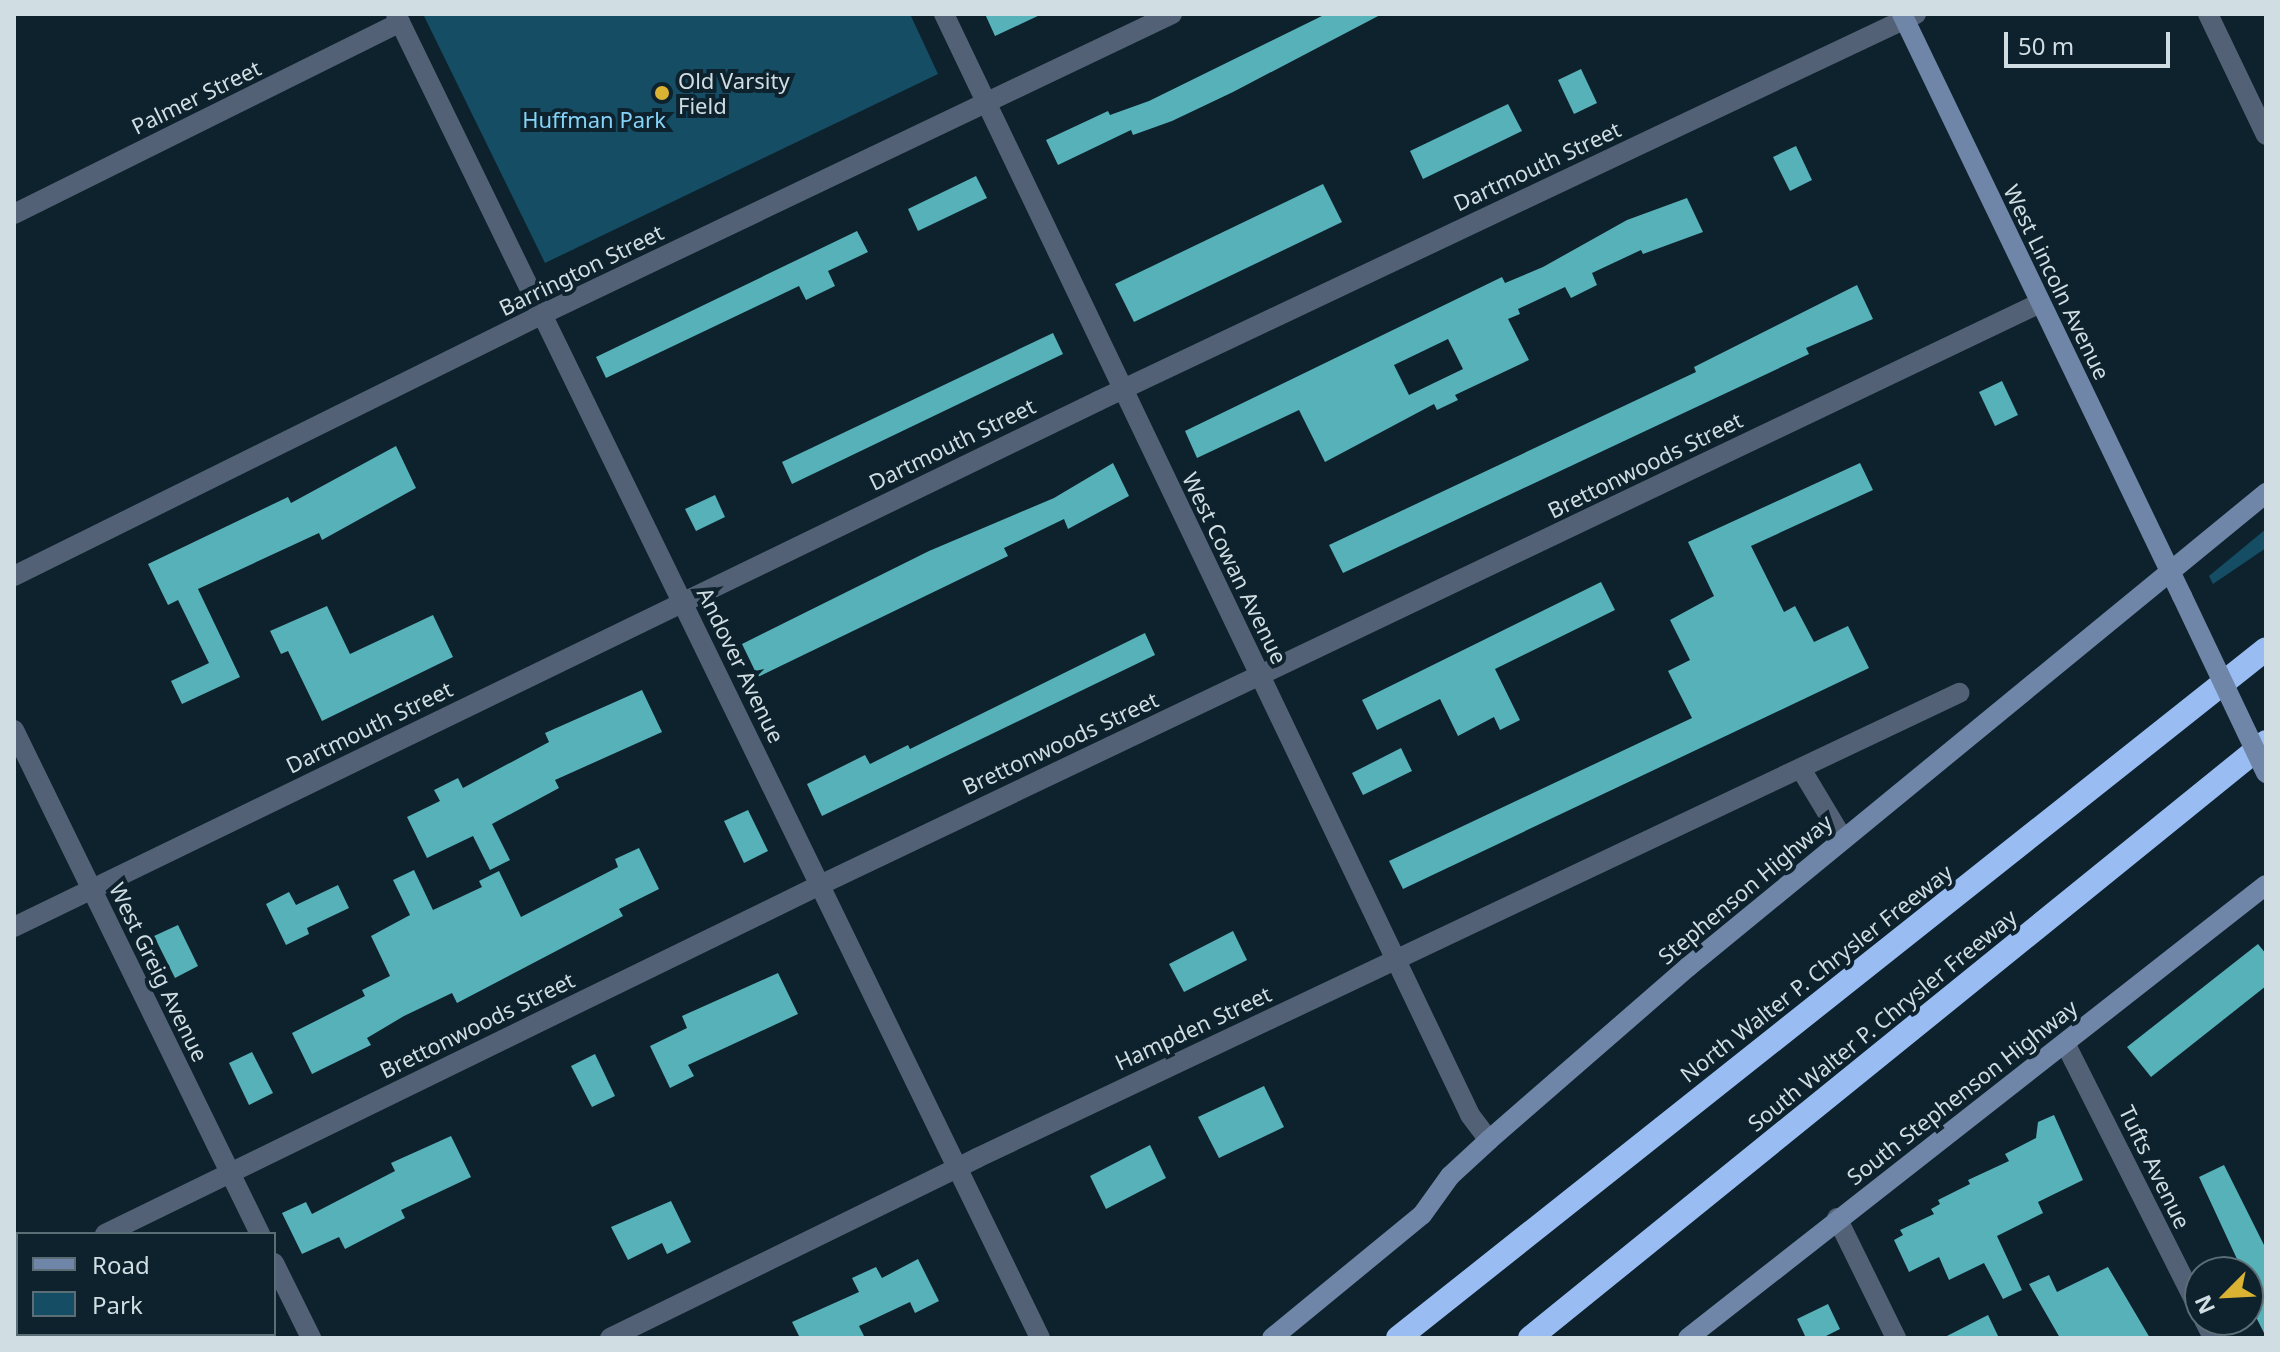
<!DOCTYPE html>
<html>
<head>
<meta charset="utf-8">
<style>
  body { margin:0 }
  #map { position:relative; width:2280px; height:1352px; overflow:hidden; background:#0d222c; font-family:"Noto Sans",sans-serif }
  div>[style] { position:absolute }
  .green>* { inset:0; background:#154d64 }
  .building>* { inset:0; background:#57b1b8 }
  .street>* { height:20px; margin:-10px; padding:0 10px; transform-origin:10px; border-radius:10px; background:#536176 }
  .secondary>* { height:20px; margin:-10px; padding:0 10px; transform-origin:10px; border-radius:10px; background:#6f86a8 }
  .highway>* { height:24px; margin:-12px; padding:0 12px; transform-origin:12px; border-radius:12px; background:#99bdf3 }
  .secondary-bridge>* { height:20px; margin:-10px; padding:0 10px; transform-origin:10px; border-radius:10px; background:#6f86a8 }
  .dots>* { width:22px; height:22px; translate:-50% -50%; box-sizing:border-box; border:4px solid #0d222c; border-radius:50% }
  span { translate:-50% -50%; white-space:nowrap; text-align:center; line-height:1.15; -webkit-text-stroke:8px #0d222c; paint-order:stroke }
  .poi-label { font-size:22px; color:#d0dde3 }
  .left { translate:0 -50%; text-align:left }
  .street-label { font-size:22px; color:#d0dde3 }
  .park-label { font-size:22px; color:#85d3f8 }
  .frame { position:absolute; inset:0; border:16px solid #d0dde3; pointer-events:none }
  .legend { position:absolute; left:16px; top:1232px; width:260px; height:104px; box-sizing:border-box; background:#0d222c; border:2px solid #5b6d75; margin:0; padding:10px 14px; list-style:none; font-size:24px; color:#d0dde3 }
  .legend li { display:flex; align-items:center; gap:16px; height:40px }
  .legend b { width:40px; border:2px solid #5b6d75 }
  .north { position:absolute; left:2184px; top:1256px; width:80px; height:80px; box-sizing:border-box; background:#0d222c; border:2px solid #5b6d75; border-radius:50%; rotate:246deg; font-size:22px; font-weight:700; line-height:32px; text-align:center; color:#d0dde3 }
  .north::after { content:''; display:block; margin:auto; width:28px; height:36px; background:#dab333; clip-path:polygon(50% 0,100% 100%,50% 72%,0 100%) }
  .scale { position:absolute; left:2004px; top:32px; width:166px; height:36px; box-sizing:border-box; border:4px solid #d0dde3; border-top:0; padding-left:10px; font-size:24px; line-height:28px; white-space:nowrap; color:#d0dde3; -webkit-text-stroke:6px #0d222c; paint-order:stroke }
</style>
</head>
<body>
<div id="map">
  <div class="green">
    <i style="clip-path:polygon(423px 14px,910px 14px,938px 74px,545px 263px)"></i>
    <i style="clip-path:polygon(2266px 529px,2266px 548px,2213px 584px,2209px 576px)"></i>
  </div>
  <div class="building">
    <i style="clip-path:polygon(985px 14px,1042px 14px,995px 36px)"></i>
    <i style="clip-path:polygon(1326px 14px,1382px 14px,1233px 92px,1172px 121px,1133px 135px,1131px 130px,1058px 165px,1046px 140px,1108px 111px,1110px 115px,1149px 101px)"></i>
    <i style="clip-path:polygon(1581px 69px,1597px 103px,1574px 114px,1558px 80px)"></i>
    <i style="clip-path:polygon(1508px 104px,1522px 131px,1423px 179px,1410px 151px)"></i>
    <i style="clip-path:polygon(1796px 146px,1812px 180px,1790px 191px,1773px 157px)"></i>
    <i style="clip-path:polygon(976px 176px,987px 198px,918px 231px,908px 209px)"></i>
    <i style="clip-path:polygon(1323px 184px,1342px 222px,1134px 322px,1115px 284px)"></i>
    <i style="clip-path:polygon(evenodd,1687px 198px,1703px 232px,1643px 254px,1641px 250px,1592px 273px,1597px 285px,1571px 298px,1565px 287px,1518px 309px,1520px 314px,1508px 319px,1529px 360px,1455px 395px,1458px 400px,1437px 410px,1434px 404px,1325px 462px,1299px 410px,1197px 458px,1185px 431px,1502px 277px,1505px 283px,1543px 267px,1627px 220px,1687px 198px,1448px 339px,1463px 369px,1409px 395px,1394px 365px,1448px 339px)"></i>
    <i style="clip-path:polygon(857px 231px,868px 252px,828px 271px,835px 286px,806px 300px,799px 286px,606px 378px,596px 357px)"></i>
    <i style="clip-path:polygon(1857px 285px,1873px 319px,1806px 348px,1809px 354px,1343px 573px,1329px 545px,1696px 372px,1694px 367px)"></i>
    <i style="clip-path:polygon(1053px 333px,1063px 354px,792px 484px,782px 462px)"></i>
    <i style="clip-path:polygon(2002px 381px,2018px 415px,1995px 426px,1979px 392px)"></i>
    <i style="clip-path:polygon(396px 446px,416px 488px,322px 540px,319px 533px,198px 589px,240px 677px,182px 704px,171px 681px,209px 663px,178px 600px,168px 605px,148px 564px,288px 497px,291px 503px)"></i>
    <i style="clip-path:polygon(1113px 463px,1129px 496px,1068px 529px,1064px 519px,1004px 548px,1008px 556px,758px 677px,742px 644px,929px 551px,1054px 498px)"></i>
    <i style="clip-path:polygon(1860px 463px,1873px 490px,1751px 546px,1784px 612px,1795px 606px,1814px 642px,1848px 626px,1869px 668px,1403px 889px,1389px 861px,1692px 718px,1668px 671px,1690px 660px,1670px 620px,1714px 596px,1688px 542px)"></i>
    <i style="clip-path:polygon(715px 495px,725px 517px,696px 531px,685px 509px)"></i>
    <i style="clip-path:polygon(1601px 582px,1615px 610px,1495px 669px,1520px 720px,1500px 730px,1494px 717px,1458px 736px,1440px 699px,1377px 730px,1362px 700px)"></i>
    <i style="clip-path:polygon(327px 606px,350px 654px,433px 615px,453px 657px,322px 721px,288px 651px,281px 654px,270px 631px)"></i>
    <i style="clip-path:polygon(1145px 633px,1155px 655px,822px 816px,807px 784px,865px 755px,870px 764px,908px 745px,910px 749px)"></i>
    <i style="clip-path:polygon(642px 690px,662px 732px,555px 780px,559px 788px,492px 824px,510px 860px,490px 870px,473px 836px,427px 858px,407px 817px,440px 801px,434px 790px,458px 778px,463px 788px,549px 742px,545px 733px)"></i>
    <i style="clip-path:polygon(1401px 748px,1412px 771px,1363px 795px,1352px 773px)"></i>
    <i style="clip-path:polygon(748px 810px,768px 851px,744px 863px,724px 821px)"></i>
    <i style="clip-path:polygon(639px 848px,659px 889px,619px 909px,623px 916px,457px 1003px,452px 993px,404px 1016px,367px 1038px,371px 1045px,312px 1074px,292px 1033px,365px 996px,362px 990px,390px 976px,371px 936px,410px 915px,393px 880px,414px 870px,433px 910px,482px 887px,479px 881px,499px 871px,521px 917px,618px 867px,615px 859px)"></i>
    <i style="clip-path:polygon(338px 885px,349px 908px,307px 928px,309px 934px,286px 945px,266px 904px,289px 892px,296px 905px)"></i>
    <i style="clip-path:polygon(178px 925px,198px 966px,175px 978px,154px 936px)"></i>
    <i style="clip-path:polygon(1233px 931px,1247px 960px,1184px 992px,1169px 964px)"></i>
    <i style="clip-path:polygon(2258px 944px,2266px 954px,2266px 986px,2151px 1077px,2127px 1047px)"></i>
    <i style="clip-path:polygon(778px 973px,798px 1014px,688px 1065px,694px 1076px,670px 1088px,650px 1046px,687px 1028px,682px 1016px)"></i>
    <i style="clip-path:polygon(252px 1052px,273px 1093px,249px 1105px,229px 1063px)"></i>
    <i style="clip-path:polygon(595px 1054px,615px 1096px,592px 1107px,571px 1066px)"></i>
    <i style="clip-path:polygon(1264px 1086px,1284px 1127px,1219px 1158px,1198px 1117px)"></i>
    <i style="clip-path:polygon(2054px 1115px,2083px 1180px,2038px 1202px,2043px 1213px,1997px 1236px,2022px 1290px,2003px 1299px,1984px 1263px,1949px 1280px,1939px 1257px,1909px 1272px,1894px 1240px,1903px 1235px,1900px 1230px,1934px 1214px,1931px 1209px,1940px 1204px,1938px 1200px,1970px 1184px,1968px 1180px,2009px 1161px,2005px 1154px,2036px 1138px,2038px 1122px)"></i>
    <i style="clip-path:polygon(451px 1136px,471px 1177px,401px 1210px,405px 1218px,345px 1249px,339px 1237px,302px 1254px,282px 1213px,306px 1202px,312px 1214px,395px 1171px,391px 1163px)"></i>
    <i style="clip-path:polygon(1150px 1145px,1166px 1178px,1106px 1209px,1090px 1176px)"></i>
    <i style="clip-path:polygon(2224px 1165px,2266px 1249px,2266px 1337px,2248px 1301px,2248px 1272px,2243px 1272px,2199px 1177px)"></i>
    <i style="clip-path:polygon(671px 1201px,691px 1242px,667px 1254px,662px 1243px,628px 1260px,611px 1227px)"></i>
    <i style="clip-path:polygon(918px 1259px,939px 1301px,915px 1313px,910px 1302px,859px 1326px,865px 1338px,800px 1338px,792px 1322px,859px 1292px,852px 1278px,876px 1267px,882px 1278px)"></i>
    <i style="clip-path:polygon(2108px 1267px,2150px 1338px,2060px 1338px,2029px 1284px,2049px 1275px,2057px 1292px)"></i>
    <i style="clip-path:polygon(1828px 1304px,1840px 1329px,1822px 1338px,1806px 1338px,1797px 1319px)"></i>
    <i style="clip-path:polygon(1988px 1315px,1999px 1338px,1943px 1338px)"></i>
  </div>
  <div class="street">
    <i style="left:396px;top:14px;width:1472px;rotate:64.06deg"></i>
    <i style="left:944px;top:14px;width:1220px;rotate:64.46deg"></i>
    <i style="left:1470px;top:1115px;width:31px;rotate:53deg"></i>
    <i style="left:2208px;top:14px;width:134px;rotate:64.4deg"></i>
    <i style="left:14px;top:214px;width:431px;rotate:-26.4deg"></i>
    <i style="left:14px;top:576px;width:590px;rotate:-26.35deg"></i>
    <i style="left:543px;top:314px;width:697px;rotate:-25.5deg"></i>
    <i style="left:14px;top:730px;width:561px;rotate:63.98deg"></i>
    <i style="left:1801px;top:769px;width:82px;rotate:59deg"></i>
    <i style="left:14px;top:927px;width:1205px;rotate:-25.88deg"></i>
    <i style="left:1098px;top:401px;width:905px;rotate:-25.32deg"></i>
    <i style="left:2065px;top:1043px;width:301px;rotate:63.3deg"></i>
    <i style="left:1837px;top:1218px;width:134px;rotate:63.8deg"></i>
    <i style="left:105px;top:1234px;width:796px;rotate:-26.02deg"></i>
    <i style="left:820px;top:885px;width:1352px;rotate:-25.5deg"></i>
    <i style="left:274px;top:1263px;width:84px;rotate:63.7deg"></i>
    <i style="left:14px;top:1278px;width:4px;rotate:-27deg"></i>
    <i style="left:2204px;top:1320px;width:20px;rotate:63deg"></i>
    <i style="left:610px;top:1338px;width:409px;rotate:-26.1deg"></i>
    <i style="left:977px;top:1158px;width:1087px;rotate:-25.34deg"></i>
  </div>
  <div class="secondary">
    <i style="left:1902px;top:14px;width:646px;rotate:64.31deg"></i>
    <i style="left:1272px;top:1338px;width:194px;rotate:-39.4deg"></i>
    <i style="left:1422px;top:1215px;width:48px;rotate:-54.3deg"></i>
    <i style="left:1450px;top:1176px;width:53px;rotate:-42.7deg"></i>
    <i style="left:1489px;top:1140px;width:264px;rotate:-41deg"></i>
    <i style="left:1688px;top:967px;width:748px;rotate:-39.35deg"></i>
    <i style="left:1688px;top:1338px;width:734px;rotate:-38.09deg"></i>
  </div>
  <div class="highway">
    <i style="left:1398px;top:1338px;width:1108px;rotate:-38.44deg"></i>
    <i style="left:1530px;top:1338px;width:947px;rotate:-39deg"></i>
  </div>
  <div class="secondary-bridge">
    <i style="left:2182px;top:596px;width:196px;rotate:64.6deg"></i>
  </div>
  <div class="dots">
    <i style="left:662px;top:93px;background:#dab333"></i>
  </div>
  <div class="poi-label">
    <span class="left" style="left:678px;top:93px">Old Varsity<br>Field</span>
  </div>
  <div class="street-label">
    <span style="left:196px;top:97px;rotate:-26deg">Palmer Street</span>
    <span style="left:1537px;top:166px;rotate:-25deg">Dartmouth Street</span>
    <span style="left:581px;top:270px;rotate:-26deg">Barrington Street</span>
    <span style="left:2057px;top:282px;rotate:64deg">West Lincoln Avenue</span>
    <span style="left:952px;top:444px;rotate:-26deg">Dartmouth Street</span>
    <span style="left:1645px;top:465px;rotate:-26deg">Brettonwoods Street</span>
    <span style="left:1235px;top:568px;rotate:64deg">West Cowan Avenue</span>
    <span style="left:741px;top:665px;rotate:64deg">Andover Avenue</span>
    <span style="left:369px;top:727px;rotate:-26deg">Dartmouth Street</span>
    <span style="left:1060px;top:743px;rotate:-25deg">Brettonwoods Street</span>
    <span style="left:1745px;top:889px;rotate:-40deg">Stephenson Highway</span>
    <span style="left:159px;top:972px;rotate:64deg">West Greig Avenue</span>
    <span style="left:1816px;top:973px;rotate:-38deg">North Walter P. Chrysler Freeway</span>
    <span style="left:1882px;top:1020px;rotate:-39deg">South Walter P. Chrysler Freeway</span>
    <span style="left:477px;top:1025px;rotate:-26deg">Brettonwoods Street</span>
    <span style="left:1193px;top:1028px;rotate:-25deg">Hampden Street</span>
    <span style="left:1962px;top:1092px;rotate:-38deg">South Stephenson Highway</span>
    <span style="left:2155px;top:1167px;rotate:64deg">Tufts Avenue</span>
  </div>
  <div class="park-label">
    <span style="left:594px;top:120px">Huffman Park</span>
  </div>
  <div class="frame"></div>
  <ul class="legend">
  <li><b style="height:10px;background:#6f86a8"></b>Road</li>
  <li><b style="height:22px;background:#154d64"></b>Park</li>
  </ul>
  <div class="north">N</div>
  <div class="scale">50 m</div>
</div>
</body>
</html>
